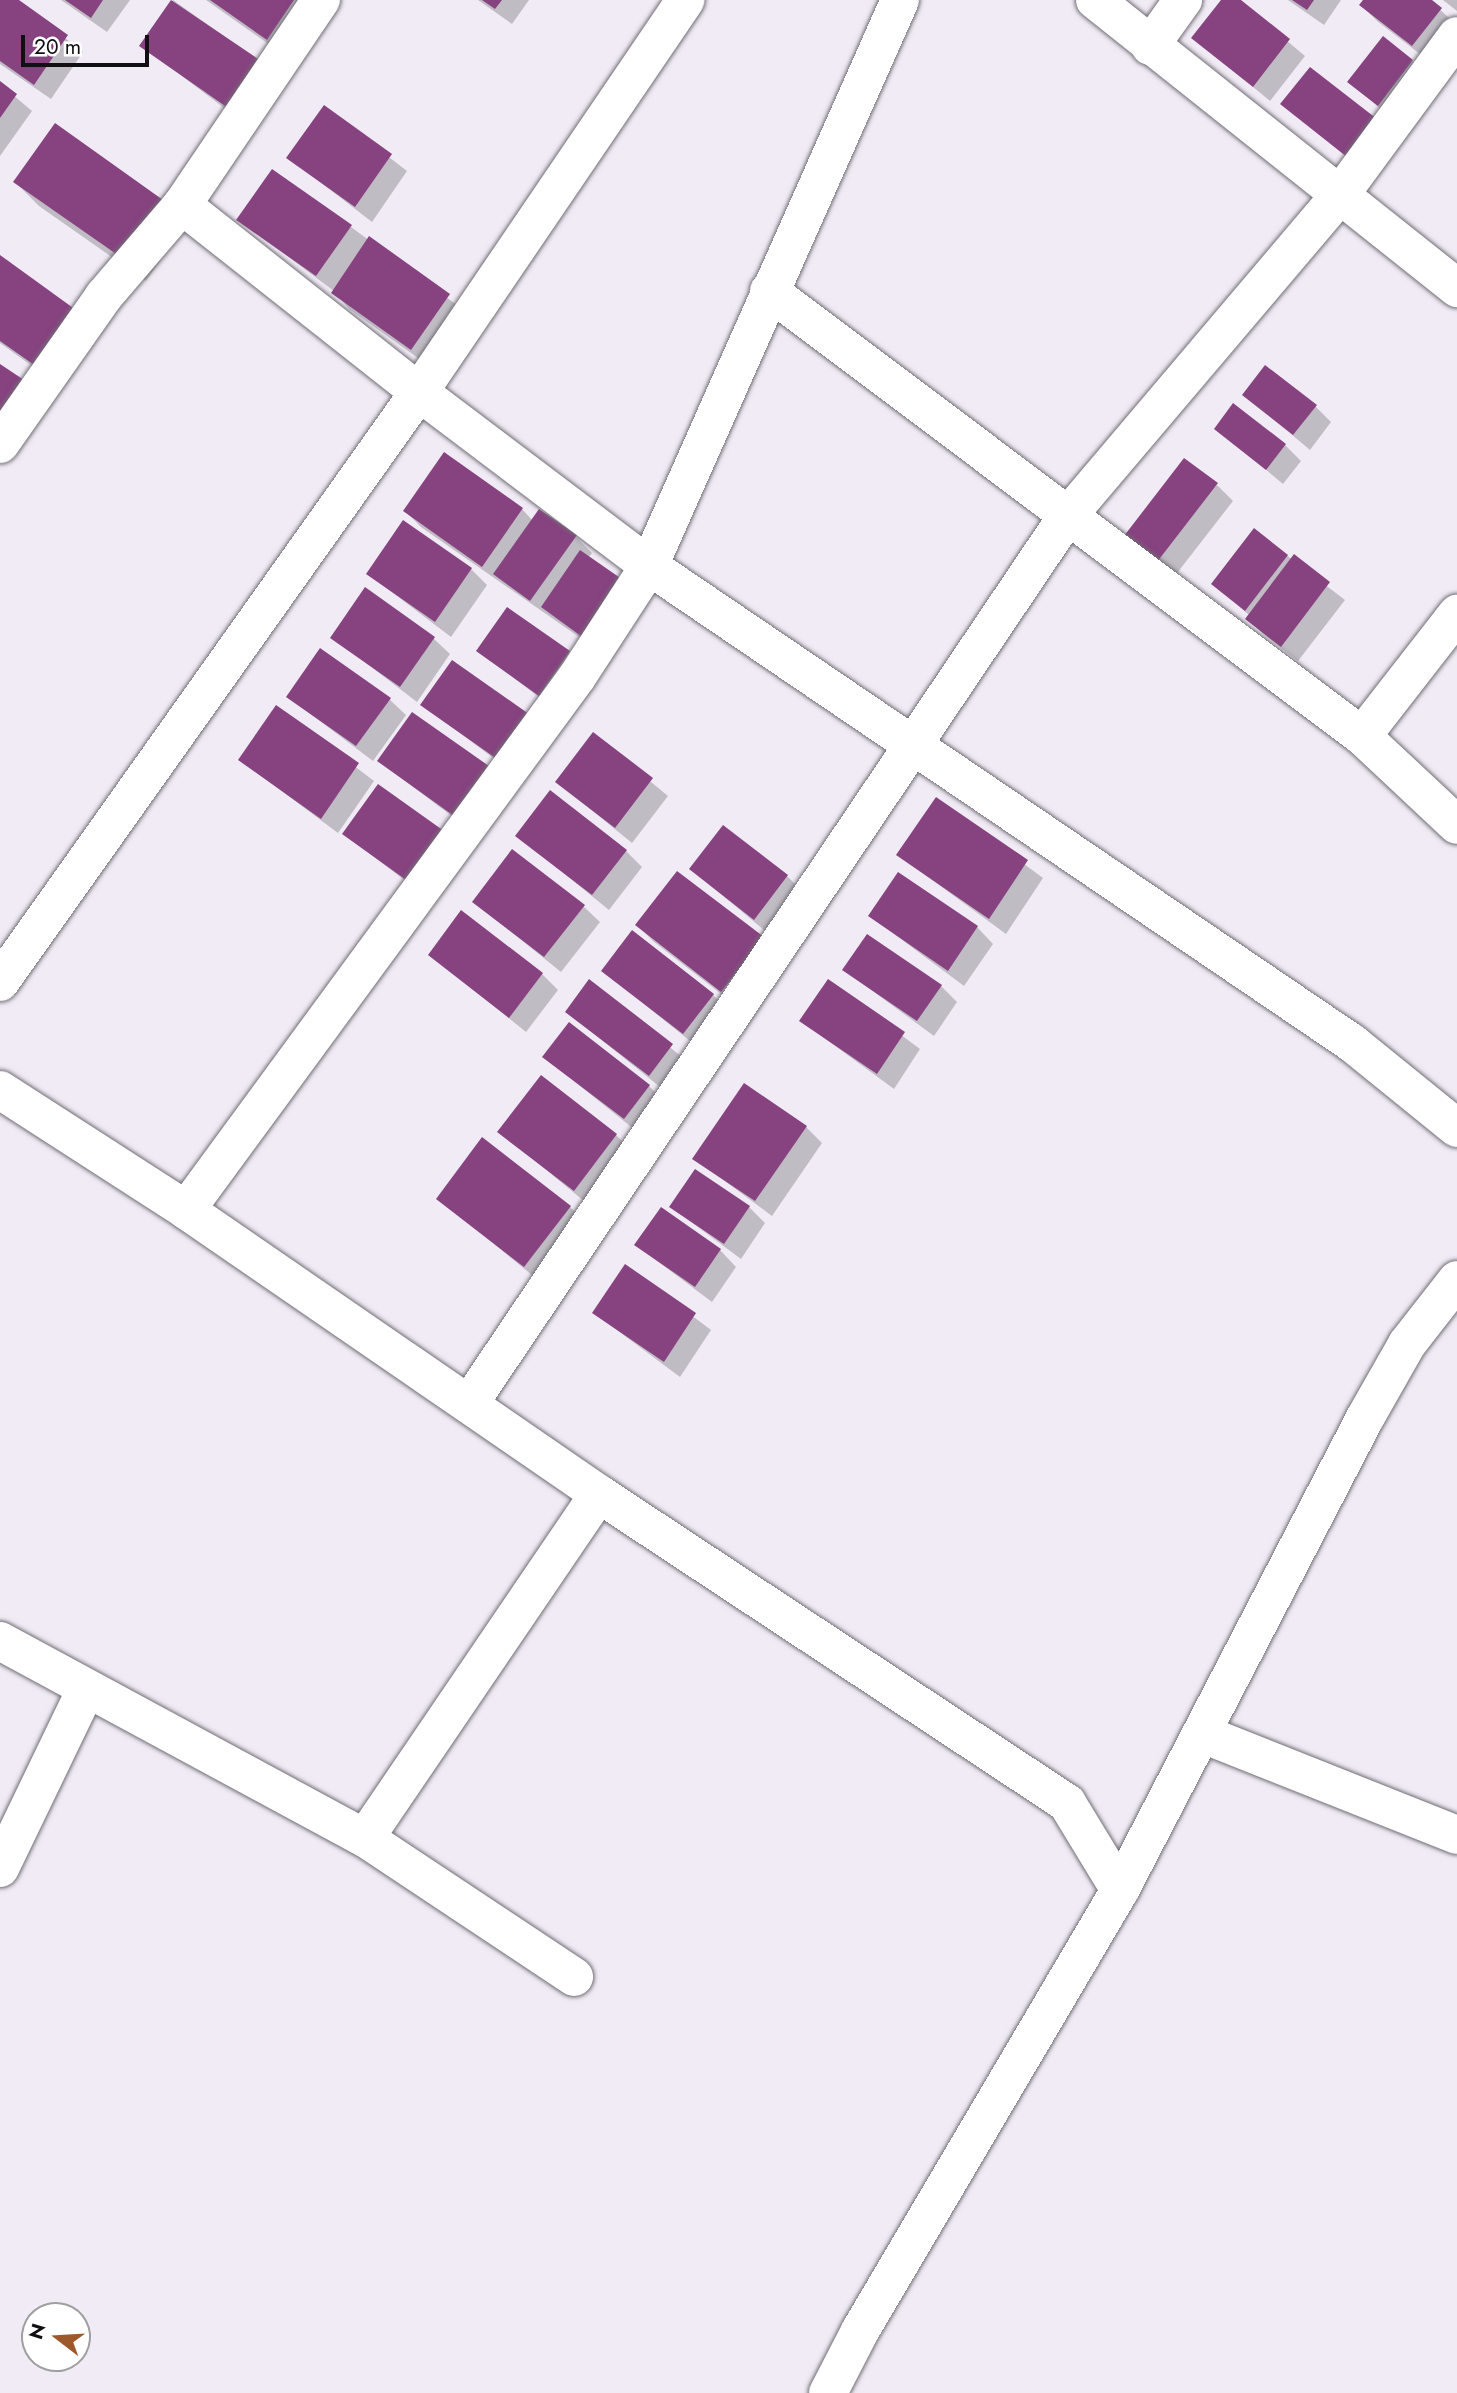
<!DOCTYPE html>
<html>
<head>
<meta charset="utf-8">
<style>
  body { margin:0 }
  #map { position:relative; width:1457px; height:2393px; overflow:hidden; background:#f1ebf5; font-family:Jost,sans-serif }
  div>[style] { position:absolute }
  .shadow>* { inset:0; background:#0003 }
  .building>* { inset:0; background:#874280 }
  .roads { filter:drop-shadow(0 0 2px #716d75) drop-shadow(0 0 2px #716d75) }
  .minor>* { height:38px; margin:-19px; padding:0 19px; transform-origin:19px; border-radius:19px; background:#fff }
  span { translate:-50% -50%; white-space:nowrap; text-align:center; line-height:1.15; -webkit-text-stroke:7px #fff; paint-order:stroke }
  .north { position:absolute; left:21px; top:2302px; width:70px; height:70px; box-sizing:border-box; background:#fff; border:2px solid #a09fa0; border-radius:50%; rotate:287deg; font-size:19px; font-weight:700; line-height:28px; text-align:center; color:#110f12 }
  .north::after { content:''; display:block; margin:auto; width:24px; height:32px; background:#9d592a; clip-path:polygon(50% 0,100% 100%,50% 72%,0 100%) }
  .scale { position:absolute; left:21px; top:35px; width:128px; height:32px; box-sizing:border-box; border:4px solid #110f12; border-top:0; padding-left:9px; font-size:21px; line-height:24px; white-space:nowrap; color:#110f12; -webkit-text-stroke:5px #fff; paint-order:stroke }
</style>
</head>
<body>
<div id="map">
  <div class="shadow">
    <i style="clip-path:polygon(0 0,16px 0,83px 52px,51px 99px,0 64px)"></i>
    <i style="clip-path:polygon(61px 0,130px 0,107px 32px)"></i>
    <i style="clip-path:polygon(173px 0,260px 62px,244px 123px,141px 45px)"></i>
    <i style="clip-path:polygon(206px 0,310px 0,284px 55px)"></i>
    <i style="clip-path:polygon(478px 0,529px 0,512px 24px)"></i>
    <i style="clip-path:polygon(1223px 0,1238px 0,1305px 56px,1270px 101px,1194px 38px)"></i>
    <i style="clip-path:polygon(1288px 0,1341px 0,1324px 25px)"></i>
    <i style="clip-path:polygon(1365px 0,1429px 0,1457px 25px,1429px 61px,1377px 21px,1361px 5px)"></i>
    <i style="clip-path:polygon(1443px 0,1457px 0,1457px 11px)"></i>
    <i style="clip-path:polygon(1412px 61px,1428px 77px,1395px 121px,1349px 82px)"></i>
    <i style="clip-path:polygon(1310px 69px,1364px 171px,1283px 104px)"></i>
    <i style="clip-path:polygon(0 84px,32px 111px,0 156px)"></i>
    <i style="clip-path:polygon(324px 107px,407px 171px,372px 222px,289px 158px)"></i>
    <i style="clip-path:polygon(15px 182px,185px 225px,146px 281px,39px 206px)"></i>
    <i style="clip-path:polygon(239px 220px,351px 227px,465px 311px,428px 365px,349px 309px,334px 291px)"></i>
    <i style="clip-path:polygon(0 258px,53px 381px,0 343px)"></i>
    <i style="clip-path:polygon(1245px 395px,1315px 406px,1331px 422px,1310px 450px)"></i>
    <i style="clip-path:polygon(1216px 428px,1285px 445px,1301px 461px,1283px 484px)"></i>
    <i style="clip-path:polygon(1217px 485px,1233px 501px,1174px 577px,1142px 552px)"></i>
    <i style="clip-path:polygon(522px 509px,533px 521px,576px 537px,592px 553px,588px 558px,602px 653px,421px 527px,405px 511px)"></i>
    <i style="clip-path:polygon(1255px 531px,1345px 600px,1298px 661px,1263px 634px,1247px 618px,1249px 615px,1214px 584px)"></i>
    <i style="clip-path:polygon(471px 569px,487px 585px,451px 637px,368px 574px)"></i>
    <i style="clip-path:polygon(332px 637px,433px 638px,450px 654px,417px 702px)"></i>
    <i style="clip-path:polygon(478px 651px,568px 652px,585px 668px,556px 710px)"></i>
    <i style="clip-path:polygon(452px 662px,521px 779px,423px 705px)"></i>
    <i style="clip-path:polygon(288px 697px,389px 699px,406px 715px,373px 761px)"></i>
    <i style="clip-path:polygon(277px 707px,374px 781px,338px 833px,240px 760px)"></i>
    <i style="clip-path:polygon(593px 734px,668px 796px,632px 843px,557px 782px)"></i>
    <i style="clip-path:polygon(379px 761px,511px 788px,478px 836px)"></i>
    <i style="clip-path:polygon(378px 786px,433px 902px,344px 834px)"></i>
    <i style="clip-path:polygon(936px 799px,1043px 878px,1006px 934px,898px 855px)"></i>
    <i style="clip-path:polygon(518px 836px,626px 851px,642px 867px,609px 910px)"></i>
    <i style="clip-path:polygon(691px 869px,787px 876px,803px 892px,770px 935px)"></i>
    <i style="clip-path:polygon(474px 902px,583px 906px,600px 922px,561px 972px)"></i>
    <i style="clip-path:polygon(870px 916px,977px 927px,993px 944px,964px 986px)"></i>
    <i style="clip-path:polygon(637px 925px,763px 938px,738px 1007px,653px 941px)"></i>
    <i style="clip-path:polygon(430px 955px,542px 974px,558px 990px,526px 1032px)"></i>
    <i style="clip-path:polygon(844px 970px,941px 986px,957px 1002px,934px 1036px)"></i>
    <i style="clip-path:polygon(603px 971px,713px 995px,729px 1011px,700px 1049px)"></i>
    <i style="clip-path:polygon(829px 981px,920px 1049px,894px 1089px,801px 1021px)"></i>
    <i style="clip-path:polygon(590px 982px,688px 1062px,665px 1091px,567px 1012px)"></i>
    <i style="clip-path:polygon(544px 1057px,649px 1086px,665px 1102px,640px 1134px)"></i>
    <i style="clip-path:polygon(806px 1127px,822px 1143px,772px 1216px,695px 1159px)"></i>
    <i style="clip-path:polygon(500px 1132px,616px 1135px,632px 1151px,590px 1206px)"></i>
    <i style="clip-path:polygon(438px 1198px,570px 1207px,594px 1231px,549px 1289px)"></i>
    <i style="clip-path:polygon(671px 1207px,749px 1207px,765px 1223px,741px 1259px)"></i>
    <i style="clip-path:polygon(636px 1245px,720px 1250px,736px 1267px,712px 1302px)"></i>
    <i style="clip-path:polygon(626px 1266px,711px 1330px,680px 1377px,594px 1313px)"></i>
  </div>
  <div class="building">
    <i style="clip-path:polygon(0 0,19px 0,68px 35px,34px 85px,0 61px)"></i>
    <i style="clip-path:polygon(65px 0,103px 0,91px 18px)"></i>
    <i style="clip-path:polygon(171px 0,261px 61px,228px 108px,139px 46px)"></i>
    <i style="clip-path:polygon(210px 0,294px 0,267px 40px)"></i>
    <i style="clip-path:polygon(482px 0,502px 0,495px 9px)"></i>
    <i style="clip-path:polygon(1221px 0,1241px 0,1290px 39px,1253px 87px,1191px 38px)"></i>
    <i style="clip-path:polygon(1292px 0,1314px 0,1307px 10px)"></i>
    <i style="clip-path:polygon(1363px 0,1432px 0,1442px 8px,1412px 46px,1359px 5px)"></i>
    <i style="clip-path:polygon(1383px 36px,1413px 60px,1378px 106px,1347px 82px)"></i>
    <i style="clip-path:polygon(1310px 67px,1377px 119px,1347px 157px,1280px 104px)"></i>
    <i style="clip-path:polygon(0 81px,17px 94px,0 118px)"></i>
    <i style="clip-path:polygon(324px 105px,392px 154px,355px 207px,286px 158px)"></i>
    <i style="clip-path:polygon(55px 123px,163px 200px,122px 258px,13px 182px)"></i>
    <i style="clip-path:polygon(272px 169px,352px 225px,316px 276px,236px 220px)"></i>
    <i style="clip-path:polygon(369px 236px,450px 294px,411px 350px,331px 293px)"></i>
    <i style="clip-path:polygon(0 255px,76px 310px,37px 367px,0 341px)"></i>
    <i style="clip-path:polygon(0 364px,24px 380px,0 413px)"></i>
    <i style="clip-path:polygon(1265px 365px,1317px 405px,1293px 435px,1242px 395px)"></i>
    <i style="clip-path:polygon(1233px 403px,1286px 444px,1266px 470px,1214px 429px)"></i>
    <i style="clip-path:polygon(444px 452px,523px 508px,482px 567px,403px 511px)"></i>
    <i style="clip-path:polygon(1184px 458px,1218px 483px,1157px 562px,1124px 536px)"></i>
    <i style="clip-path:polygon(539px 509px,577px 535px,530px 601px,493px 574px)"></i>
    <i style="clip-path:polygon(403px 520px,472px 568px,435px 622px,366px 574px)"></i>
    <i style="clip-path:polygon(1254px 528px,1288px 555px,1245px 611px,1211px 584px)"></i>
    <i style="clip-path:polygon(580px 550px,626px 582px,585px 639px,541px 607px)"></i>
    <i style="clip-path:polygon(1294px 554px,1330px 582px,1281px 647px,1245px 619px)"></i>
    <i style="clip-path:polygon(365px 587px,435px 637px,400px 687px,330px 638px)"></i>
    <i style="clip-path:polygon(507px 607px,570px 651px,539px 696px,476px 651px)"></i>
    <i style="clip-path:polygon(320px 648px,391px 698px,356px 746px,286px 697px)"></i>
    <i style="clip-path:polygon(452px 660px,536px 719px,504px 764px,420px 705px)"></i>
    <i style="clip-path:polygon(276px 705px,359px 763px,321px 819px,238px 760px)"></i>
    <i style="clip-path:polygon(412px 712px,496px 771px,461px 821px,377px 761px)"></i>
    <i style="clip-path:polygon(593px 732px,653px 778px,615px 828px,555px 782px)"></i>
    <i style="clip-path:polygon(378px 784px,451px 836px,416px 887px,342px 834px)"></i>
    <i style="clip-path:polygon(550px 790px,627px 850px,592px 895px,515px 836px)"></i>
    <i style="clip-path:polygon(936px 797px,1028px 860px,989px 919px,896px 855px)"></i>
    <i style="clip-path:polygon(723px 825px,788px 875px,754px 920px,689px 869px)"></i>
    <i style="clip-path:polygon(512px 849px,585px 905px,544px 957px,472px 902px)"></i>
    <i style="clip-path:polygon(677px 871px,764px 937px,721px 992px,635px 925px)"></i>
    <i style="clip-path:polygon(898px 872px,978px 926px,948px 971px,868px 916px)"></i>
    <i style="clip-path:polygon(461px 910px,543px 973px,509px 1018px,428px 955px)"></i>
    <i style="clip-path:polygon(632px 930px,714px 994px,683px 1034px,601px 971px)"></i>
    <i style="clip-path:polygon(867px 934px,942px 985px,917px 1021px,842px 970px)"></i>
    <i style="clip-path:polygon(589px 979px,673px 1044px,649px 1076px,565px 1012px)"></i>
    <i style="clip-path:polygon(828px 979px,905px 1032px,877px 1074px,799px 1021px)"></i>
    <i style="clip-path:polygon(569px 1022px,650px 1085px,624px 1119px,542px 1057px)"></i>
    <i style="clip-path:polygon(541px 1075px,617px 1134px,574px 1191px,497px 1132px)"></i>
    <i style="clip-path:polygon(744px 1083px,807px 1126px,755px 1201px,692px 1159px)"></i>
    <i style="clip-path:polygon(482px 1137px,571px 1206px,524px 1267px,436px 1199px)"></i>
    <i style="clip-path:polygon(695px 1169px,750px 1206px,724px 1244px,669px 1207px)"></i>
    <i style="clip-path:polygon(661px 1207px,721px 1249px,695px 1287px,634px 1245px)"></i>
    <i style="clip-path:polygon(625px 1264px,696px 1313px,664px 1362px,592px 1313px)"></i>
  </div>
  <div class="roads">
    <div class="minor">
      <i style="left:1095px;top:0;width:463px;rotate:38.5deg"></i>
      <i style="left:1150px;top:46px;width:57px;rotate:-54.3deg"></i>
      <i style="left:182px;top:205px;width:302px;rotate:38.3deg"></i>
      <i style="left:419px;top:392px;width:474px;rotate:-55.8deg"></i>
      <i style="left:769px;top:291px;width:741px;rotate:36.89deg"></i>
      <i style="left:1362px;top:736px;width:130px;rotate:43.1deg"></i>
      <i style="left:0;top:444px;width:181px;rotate:-54.9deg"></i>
      <i style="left:104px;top:296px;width:120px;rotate:-49.4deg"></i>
      <i style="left:182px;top:205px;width:248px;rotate:-55.9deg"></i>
      <i style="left:1362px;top:736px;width:155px;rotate:-52.1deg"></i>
      <i style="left:0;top:982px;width:724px;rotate:-54.62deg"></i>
      <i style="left:419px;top:392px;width:288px;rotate:37.1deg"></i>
      <i style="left:649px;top:566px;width:850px;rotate:34.16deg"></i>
      <i style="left:1352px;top:1043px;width:135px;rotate:39deg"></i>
      <i style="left:0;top:1090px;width:221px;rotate:32.8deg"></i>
      <i style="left:186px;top:1210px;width:501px;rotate:34.51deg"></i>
      <i style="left:599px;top:1494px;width:561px;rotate:33.44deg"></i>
      <i style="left:1067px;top:1803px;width:102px;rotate:58.7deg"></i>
      <i style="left:186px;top:1210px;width:661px;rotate:-53.74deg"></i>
      <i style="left:577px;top:677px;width:132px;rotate:-57deg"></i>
      <i style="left:649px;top:566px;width:619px;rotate:-66.08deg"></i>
      <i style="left:469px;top:1404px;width:1068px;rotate:-56.03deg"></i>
      <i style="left:1066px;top:518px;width:424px;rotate:-49.7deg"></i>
      <i style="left:1340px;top:195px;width:197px;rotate:-53.7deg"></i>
      <i style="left:0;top:1641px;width:415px;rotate:28.4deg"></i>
      <i style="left:365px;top:1838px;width:416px;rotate:-55.8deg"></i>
      <i style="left:1203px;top:1734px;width:273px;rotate:21.7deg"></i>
      <i style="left:365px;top:1838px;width:251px;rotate:33.6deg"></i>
      <i style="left:0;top:1868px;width:196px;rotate:-64.3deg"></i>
      <i style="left:828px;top:2393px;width:70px;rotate:-62.7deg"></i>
      <i style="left:860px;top:2331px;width:512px;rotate:-59.48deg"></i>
      <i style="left:1120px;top:1890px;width:532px;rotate:-62.57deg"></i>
      <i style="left:1365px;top:1418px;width:85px;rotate:-60.4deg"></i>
      <i style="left:1407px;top:1344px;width:81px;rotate:-52deg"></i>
    </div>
  </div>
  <div class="north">N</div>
  <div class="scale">20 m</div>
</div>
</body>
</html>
